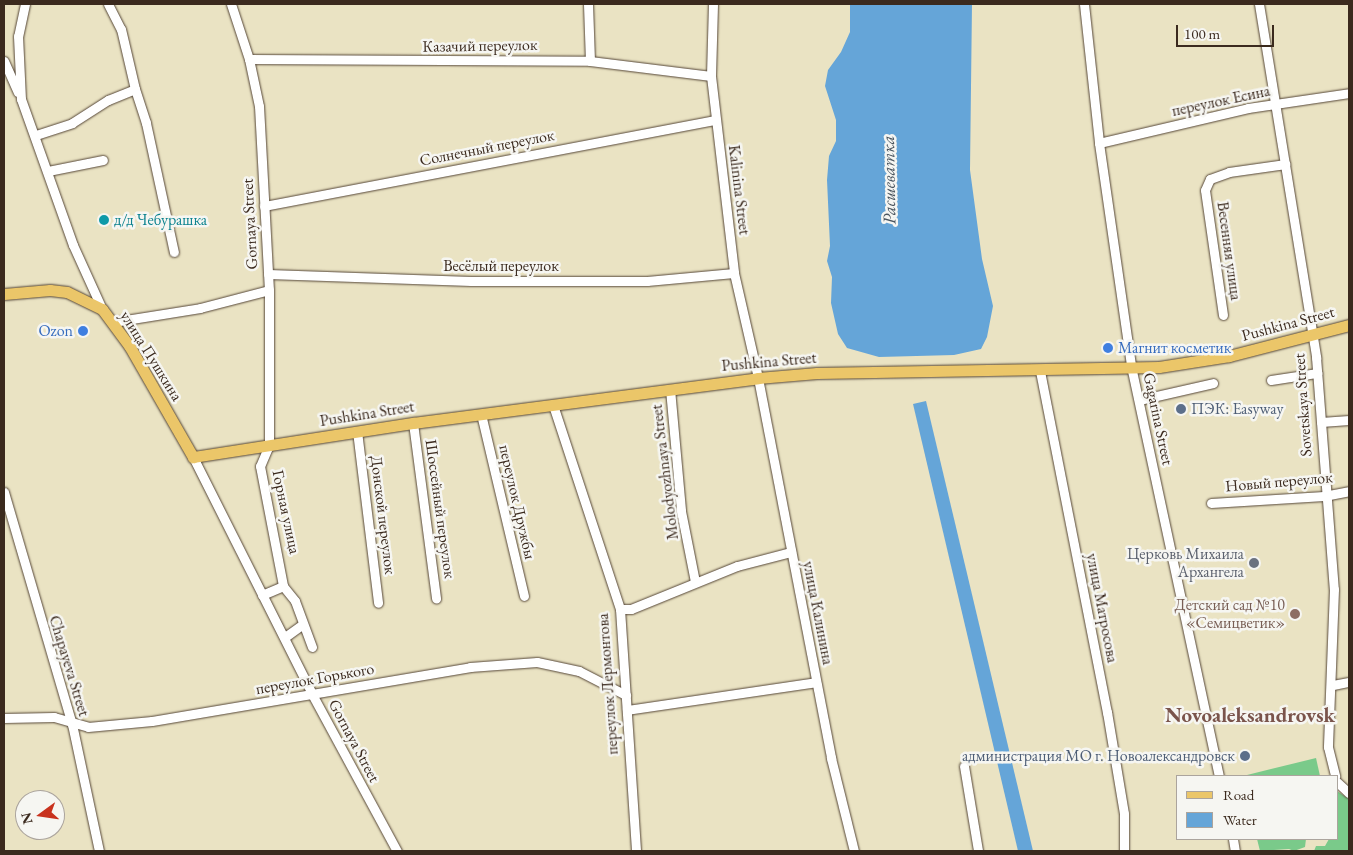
<!DOCTYPE html>
<html>
<head>
<meta charset="utf-8">
<style>
  body { margin:0 }
  #map { position:relative; width:1353px; height:855px; overflow:hidden; background:#eae3c3; font-family:"EB Garamond",serif }
  div>[style] { position:absolute }
  .green>* { inset:0; background:#7aca8a }
  .water>* { inset:0; background:#65a5d8 }
  .roads { filter:drop-shadow(0 0 1px #554637) drop-shadow(0 0 1px #554637) }
  .minor>* { height:9px; margin:-4.5px; padding:0 4.5px; transform-origin:4.5px; border-radius:4.5px; background:#fff }
  .major>* { height:11px; margin:-5.5px; padding:0 5.5px; transform-origin:5.5px; border-radius:5.5px; background:#ebc669 }
  .dots>* { width:14px; height:14px; translate:-50% -50%; box-sizing:border-box; border:2px solid #f6f6f2; border-radius:50% }
  span { translate:-50% -50%; white-space:nowrap; text-align:center; line-height:1.15; -webkit-text-stroke:5px #f6f6f2; paint-order:stroke }
  .street-label { font-size:16px; color:#3b2a1e }
  .culture-label { font-size:16px; color:#0d838f }
  .left { translate:0 -50%; text-align:left }
  .shop-label { font-size:16px; color:#366cbe }
  .right { translate:-100% -50%; text-align:right }
  .service-label { font-size:16px; color:#4e5e75 }
  .worship-label { font-size:16px; color:#5b616d }
  .education-label { font-size:16px; color:#785e54 }
  .water-label { font-size:18px; color:#4a555f; font-style:italic }
  .district-label { font-size:21px; color:#7a544b; font-weight:700 }
  .frame { position:absolute; inset:0; border:5px solid #3b2a1e; pointer-events:none }
  .legend { position:absolute; left:1176px; top:775px; width:162px; height:65px; box-sizing:border-box; background:#f6f6f2; border:1px solid #aba49d; margin:0; padding:6px 9px; list-style:none; font-size:15px; color:#3b2a1e }
  .legend li { display:flex; align-items:center; gap:10px; height:25px }
  .legend b { width:25px; border:1px solid #aba49d }
  .north { position:absolute; left:15px; top:790px; width:50px; height:50px; box-sizing:border-box; background:#f6f6f2; border:1px solid #aba49d; border-radius:50%; rotate:256deg; font-size:14px; font-weight:700; line-height:20px; text-align:center; color:#3b2a1e }
  .north::after { content:''; display:block; margin:auto; width:18px; height:22px; background:#c8321e; clip-path:polygon(50% 0,100% 100%,50% 72%,0 100%) }
  .scale { position:absolute; left:1176px; top:25px; width:98px; height:22px; box-sizing:border-box; border:2px solid #3b2a1e; border-top:0; padding-left:6px; font-size:15px; line-height:18px; white-space:nowrap; color:#3b2a1e; -webkit-text-stroke:4px #f6f6f2; paint-order:stroke }
</style>
</head>
<body>
<div id="map">
  <div class="green">
    <i style="clip-path:polygon(1316px 758px,1320px 776px,1243px 776px)"></i>
    <i style="clip-path:polygon(1337px 791px,1349px 799px,1349px 851px,1314px 851px,1316px 846px,1325px 846px,1329px 839px,1337px 839px)"></i>
    <i style="clip-path:polygon(1257px 839px,1306px 839px,1305px 847px,1294px 851px,1289px 849px,1260px 851px)"></i>
  </div>
  <div class="water">
    <i style="clip-path:polygon(850px 4px,972px 4px,970px 170px,982px 259px,993px 306px,987px 337px,981px 349px,954px 355px,879px 357px,847px 348px,838px 334px,831px 303px,832px 277px,827px 261px,830px 246px,827px 180px,829px 156px,836px 141px,836px 120px,825px 86px,828px 70px,841px 52px,850px 32px)"></i>
    <i style="clip-path:polygon(926px 401px,1033px 851px,1018px 851px,913px 404px)"></i>
  </div>
  <div class="roads">
    <div class="minor">
      <i style="left:25px;top:4px;width:33px;rotate:102deg"></i>
      <i style="left:18px;top:36px;width:63px;rotate:87.3deg"></i>
      <i style="left:21px;top:99px;width:155px;rotate:70.4deg"></i>
      <i style="left:73px;top:245px;width:70px;rotate:65.6deg"></i>
      <i style="left:108px;top:4px;width:28px;rotate:63deg"></i>
      <i style="left:121px;top:29px;width:62px;rotate:76.9deg"></i>
      <i style="left:231px;top:4px;width:58px;rotate:71.9deg"></i>
      <i style="left:249px;top:59px;width:48px;rotate:78deg"></i>
      <i style="left:259px;top:106px;width:184px;rotate:86.9deg"></i>
      <i style="left:269px;top:290px;width:155px;rotate:90deg"></i>
      <i style="left:269px;top:445px;width:23px;rotate:113deg"></i>
      <i style="left:260px;top:466px;width:122px;rotate:79.1deg"></i>
      <i style="left:283px;top:586px;width:19px;rotate:51deg"></i>
      <i style="left:295px;top:601px;width:49px;rotate:69.7deg"></i>
      <i style="left:588px;top:4px;width:57px;rotate:88deg"></i>
      <i style="left:713px;top:4px;width:72px;rotate:91.6deg"></i>
      <i style="left:711px;top:76px;width:198px;rotate:83.3deg"></i>
      <i style="left:734px;top:273px;width:108px;rotate:77.1deg"></i>
      <i style="left:758px;top:378px;width:387px;rotate:79.1deg"></i>
      <i style="left:831px;top:758px;width:96px;rotate:76.1deg"></i>
      <i style="left:1084px;top:4px;width:140px;rotate:83.8deg"></i>
      <i style="left:1099px;top:143px;width:225px;rotate:81.8deg"></i>
      <i style="left:1131px;top:366px;width:419px;rotate:77.9deg"></i>
      <i style="left:1259px;top:4px;width:358px;rotate:80.8deg"></i>
      <i style="left:1316px;top:357px;width:233px;rotate:85.6deg"></i>
      <i style="left:1334px;top:589px;width:158px;rotate:92.2deg"></i>
      <i style="left:1328px;top:747px;width:30px;rotate:76deg"></i>
      <i style="left:249px;top:59px;width:341px;rotate:0.3deg"></i>
      <i style="left:590px;top:61px;width:122px;rotate:7.1deg"></i>
      <i style="left:4px;top:61px;width:34px;rotate:66deg"></i>
      <i style="left:36px;top:135px;width:38px;rotate:-18deg"></i>
      <i style="left:72px;top:123px;width:43px;rotate:-32.6deg"></i>
      <i style="left:108px;top:100px;width:29px;rotate:-22deg"></i>
      <i style="left:135px;top:89px;width:36px;rotate:72deg"></i>
      <i style="left:146px;top:123px;width:132px;rotate:77.8deg"></i>
      <i style="left:1099px;top:143px;width:153px;rotate:-13.2deg"></i>
      <i style="left:1248px;top:108px;width:102px;rotate:-8.4deg"></i>
      <i style="left:48px;top:171px;width:56px;rotate:-11.3deg"></i>
      <i style="left:264px;top:206px;width:459px;rotate:-10.8deg"></i>
      <i style="left:268px;top:274px;width:203px;rotate:2deg"></i>
      <i style="left:471px;top:281px;width:176px"></i>
      <i style="left:647px;top:281px;width:87px;rotate:-5.3deg"></i>
      <i style="left:1223px;top:315px;width:126px;rotate:-98.2deg"></i>
      <i style="left:1205px;top:190px;width:12px;rotate:-66deg"></i>
      <i style="left:1210px;top:179px;width:20px;rotate:-20deg"></i>
      <i style="left:1229px;top:172px;width:57px;rotate:-8.1deg"></i>
      <i style="left:113px;top:322px;width:88px;rotate:-9.1deg"></i>
      <i style="left:200px;top:308px;width:71px;rotate:-14.6deg"></i>
      <i style="left:1040px;top:371px;width:348px;rotate:78.9deg"></i>
      <i style="left:1107px;top:712px;width:103px;rotate:80.5deg"></i>
      <i style="left:1124px;top:814px;width:37px;rotate:90deg"></i>
      <i style="left:1271px;top:380px;width:47px;rotate:-8.7deg"></i>
      <i style="left:670px;top:389px;width:122px;rotate:84.8deg"></i>
      <i style="left:681px;top:511px;width:72px;rotate:78.8deg"></i>
      <i style="left:1139px;top:400px;width:76px;rotate:-12.9deg"></i>
      <i style="left:553px;top:405px;width:215px;rotate:71.8deg"></i>
      <i style="left:620px;top:609px;width:243px;rotate:86.2deg"></i>
      <i style="left:481px;top:414px;width:187px;rotate:76.7deg"></i>
      <i style="left:1321px;top:422px;width:28px;rotate:-4deg"></i>
      <i style="left:413px;top:423px;width:177px;rotate:82.5deg"></i>
      <i style="left:357px;top:431px;width:173px;rotate:83deg"></i>
      <i style="left:193px;top:457px;width:265px;rotate:63.3deg"></i>
      <i style="left:312px;top:694px;width:179px;rotate:61.6deg"></i>
      <i style="left:4px;top:492px;width:242px;rotate:73.7deg"></i>
      <i style="left:72px;top:724px;width:130px;rotate:78deg"></i>
      <i style="left:1211px;top:503px;width:113px;rotate:-3.5deg"></i>
      <i style="left:1324px;top:496px;width:25px;rotate:-11deg"></i>
      <i style="left:262px;top:595px;width:23px;rotate:-23deg"></i>
      <i style="left:620px;top:609px;width:11px"></i>
      <i style="left:631px;top:609px;width:114px;rotate:-22.1deg"></i>
      <i style="left:737px;top:566px;width:56px;rotate:-14.5deg"></i>
      <i style="left:285px;top:637px;width:22px;rotate:-36deg"></i>
      <i style="left:1333px;top:685px;width:16px;rotate:-11deg"></i>
      <i style="left:627px;top:710px;width:191px;rotate:-8.4deg"></i>
      <i style="left:4px;top:718px;width:50px;rotate:-1.1deg"></i>
      <i style="left:54px;top:717px;width:35px;rotate:16deg"></i>
      <i style="left:88px;top:727px;width:64px;rotate:-5.4deg"></i>
      <i style="left:152px;top:721px;width:323px;rotate:-9.6deg"></i>
      <i style="left:470px;top:667px;width:67px;rotate:-4.3deg"></i>
      <i style="left:537px;top:662px;width:43px;rotate:12.1deg"></i>
      <i style="left:579px;top:671px;width:53px;rotate:27.1deg"></i>
      <i style="left:964px;top:766px;width:86px;rotate:80.6deg"></i>
      <i style="left:1337px;top:782px;width:16px;rotate:43deg"></i>
      <i style="left:1233px;top:839px;width:12px;rotate:81deg"></i>
    </div>
    <div class="major">
      <i style="left:4px;top:294px;width:46px;rotate:-5deg"></i>
      <i style="left:50px;top:290px;width:17px;rotate:7deg"></i>
      <i style="left:67px;top:292px;width:39px;rotate:26deg"></i>
      <i style="left:102px;top:309px;width:47px;rotate:53.6deg"></i>
      <i style="left:130px;top:347px;width:127px;rotate:60.2deg"></i>
      <i style="left:193px;top:457px;width:223px;rotate:-8.8deg"></i>
      <i style="left:413px;top:423px;width:348px;rotate:-7.4deg"></i>
      <i style="left:758px;top:378px;width:59px;rotate:-4.8deg"></i>
      <i style="left:817px;top:373px;width:342px;rotate:-1deg"></i>
      <i style="left:1159px;top:367px;width:71px;rotate:-8.9deg"></i>
      <i style="left:1229px;top:356px;width:124px;rotate:-14.5deg"></i>
    </div>
  </div>
  <div class="dots">
    <i style="left:104px;top:220px;background:#0f9aa8"></i>
    <i style="left:83px;top:331px;background:#3f7fe0"></i>
    <i style="left:1108px;top:348px;background:#3f7fe0"></i>
    <i style="left:1181px;top:409px;background:#5c6f8a"></i>
    <i style="left:1254px;top:563px;background:#6b7280"></i>
    <i style="left:1295px;top:614px;background:#8d6e63"></i>
    <i style="left:1245px;top:756px;background:#5c6f8a"></i>
  </div>
  <div class="street-label">
    <span style="left:480px;top:46px;rotate:-1deg">Казачий переулок</span>
    <span style="left:1221px;top:101px;rotate:-12deg">переулок Есина</span>
    <span style="left:487px;top:148px;rotate:-11deg">Солнечный переулок</span>
    <span style="left:739px;top:190px;rotate:83deg">Kalinina Street</span>
    <span style="left:250px;top:224px;rotate:-93deg">Gornaya Street</span>
    <span style="left:1229px;top:251px;rotate:82deg">Весенняя улица</span>
    <span style="left:501px;top:266px">Весёлый переулок</span>
    <span style="left:1288px;top:324px;rotate:-15deg">Pushkina Street</span>
    <span style="left:151px;top:356px;rotate:58deg">улица Пушкина</span>
    <span style="left:769px;top:362px;rotate:-5deg">Pushkina Street</span>
    <span style="left:1303px;top:405px;rotate:-94deg">Sovetskaya Street</span>
    <span style="left:367px;top:414px;rotate:-9deg">Pushkina Street</span>
    <span style="left:1158px;top:419px;rotate:78deg">Gagarina Street</span>
    <span style="left:665px;top:472px;rotate:-97deg">Molodyozhnaya Street</span>
    <span style="left:1279px;top:482px;rotate:-5deg">Новый переулок</span>
    <span style="left:517px;top:502px;rotate:77deg">переулок Дружбы</span>
    <span style="left:440px;top:509px;rotate:82deg">Шоссейный переулок</span>
    <span style="left:286px;top:512px;rotate:78deg">Горная улица</span>
    <span style="left:383px;top:515px;rotate:83deg">Донской переулок</span>
    <span style="left:1102px;top:608px;rotate:79deg">улица Матросова</span>
    <span style="left:818px;top:613px;rotate:79deg">улица Калинина</span>
    <span style="left:69px;top:666px;rotate:73deg">Chapayeva Street</span>
    <span style="left:315px;top:679px;rotate:-10deg">переулок Горького</span>
    <span style="left:608px;top:684px;rotate:-94deg">переулок Лермонтова</span>
    <span style="left:354px;top:741px;rotate:62deg">Gornaya Street</span>
  </div>
  <div class="culture-label">
    <span class="left" style="left:114px;top:220px">д/д Чебурашка</span>
  </div>
  <div class="shop-label">
    <span class="right" style="left:73px;top:331px">Ozon</span>
    <span class="left" style="left:1118px;top:348px">Магнит косметик</span>
  </div>
  <div class="service-label">
    <span class="left" style="left:1191px;top:409px">ПЭК: Easyway</span>
    <span class="right" style="left:1235px;top:756px">администрация МО г. Новоалександровск</span>
  </div>
  <div class="worship-label">
    <span class="right" style="left:1244px;top:563px">Церковь Михаила<br>Архангела</span>
  </div>
  <div class="education-label">
    <span class="right" style="left:1285px;top:614px">Детский сад №10<br>«Семицветик»</span>
  </div>
  <div class="water-label">
    <span style="left:889px;top:180px;rotate:-91deg">Расшеватка</span>
  </div>
  <div class="district-label">
    <span style="left:1250px;top:715px">Novoaleksandrovsk</span>
  </div>
  <div class="frame"></div>
  <ul class="legend">
  <li><b style="height:6px;background:#ebc669"></b>Road</li>
  <li><b style="height:14px;background:#65a5d8"></b>Water</li>
  </ul>
  <div class="north">N</div>
  <div class="scale">100 m</div>
</div>
</body>
</html>
